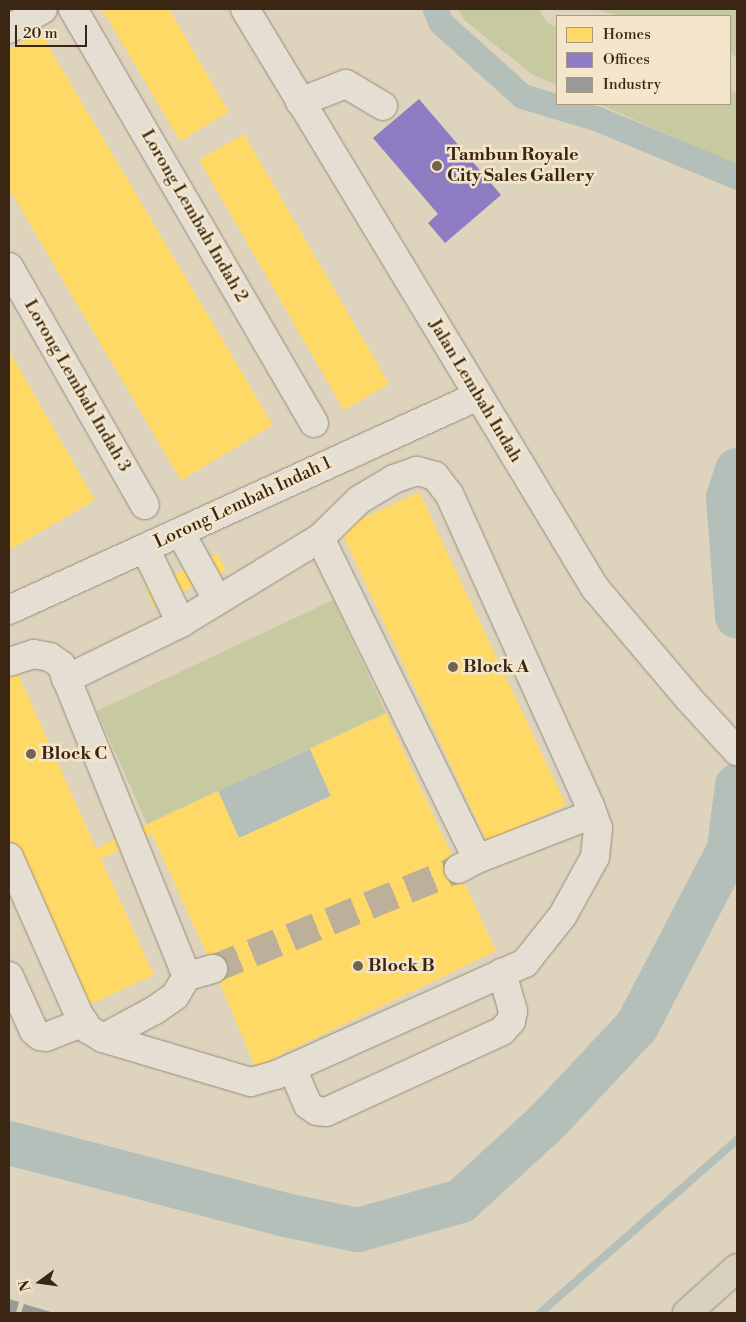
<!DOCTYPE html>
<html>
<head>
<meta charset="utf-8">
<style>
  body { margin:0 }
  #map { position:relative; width:746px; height:1322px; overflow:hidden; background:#ded3bc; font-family:"Libre Bodoni",serif }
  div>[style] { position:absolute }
  .green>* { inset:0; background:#c7c9a1 }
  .water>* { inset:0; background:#b3bfb8 }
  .homes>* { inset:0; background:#ffd966 }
  .offices>* { inset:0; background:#8e7cc3 }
  .industry>* { inset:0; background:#999 }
  .stream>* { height:8px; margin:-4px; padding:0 4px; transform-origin:4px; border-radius:4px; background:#b3bfb8 }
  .canal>* { height:25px; margin:-12.5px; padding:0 12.5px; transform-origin:12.5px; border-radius:12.5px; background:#b3bfb8 }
  .river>* { height:44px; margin:-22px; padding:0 22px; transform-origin:22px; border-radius:22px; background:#b3bfb8 }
  .minor-tunnel>* { height:28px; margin-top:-14px; transform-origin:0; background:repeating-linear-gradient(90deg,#bdb09a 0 28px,transparent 0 42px) }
  .roads { filter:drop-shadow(0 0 1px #958c7d) drop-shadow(0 0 1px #958c7d) }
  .minor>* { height:28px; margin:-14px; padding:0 14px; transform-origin:14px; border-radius:14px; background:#e5dfd3 }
  .major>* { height:28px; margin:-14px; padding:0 14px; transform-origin:14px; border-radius:14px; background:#d8d0bf }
  .dots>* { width:14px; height:14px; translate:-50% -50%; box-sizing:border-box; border:2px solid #f3e6ca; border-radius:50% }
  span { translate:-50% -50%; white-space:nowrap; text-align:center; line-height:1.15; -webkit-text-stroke:5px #f3e6ca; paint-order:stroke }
  .poi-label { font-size:18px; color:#3b2614; font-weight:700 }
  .left { translate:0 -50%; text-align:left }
  .street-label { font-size:18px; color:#3b2614 }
  .frame { position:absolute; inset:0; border:10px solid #3b2614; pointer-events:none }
  .legend { position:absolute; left:556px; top:15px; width:175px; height:90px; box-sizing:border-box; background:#f3e6ca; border:1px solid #a99981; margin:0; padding:6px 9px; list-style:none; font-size:15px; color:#3b2614 }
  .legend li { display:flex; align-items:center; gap:10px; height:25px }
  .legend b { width:25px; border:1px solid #a99981 }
  .north { position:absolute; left:15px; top:1257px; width:50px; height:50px; -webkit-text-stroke:4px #f3e6ca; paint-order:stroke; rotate:256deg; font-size:14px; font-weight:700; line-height:20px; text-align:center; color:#3b2614 }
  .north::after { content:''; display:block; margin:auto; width:18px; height:22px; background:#3b2614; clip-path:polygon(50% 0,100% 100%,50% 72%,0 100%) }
  .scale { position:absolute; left:15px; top:25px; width:72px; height:22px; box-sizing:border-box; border:2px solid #3b2614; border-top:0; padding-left:6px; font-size:15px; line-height:18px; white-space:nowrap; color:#3b2614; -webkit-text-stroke:4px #f3e6ca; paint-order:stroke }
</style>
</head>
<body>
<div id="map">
  <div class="green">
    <i style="clip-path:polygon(458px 9px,539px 9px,547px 23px,557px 27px,557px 85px,533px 75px,464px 20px)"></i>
    <i style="clip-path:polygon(593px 9px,737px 9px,737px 57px,730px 54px,730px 16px,621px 16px)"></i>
    <i style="clip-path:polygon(730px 90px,737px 93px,737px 165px,599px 104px,730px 104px)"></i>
    <i style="clip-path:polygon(333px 600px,386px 713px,147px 824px,97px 711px)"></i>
  </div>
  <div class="water">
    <i style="clip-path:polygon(310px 749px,331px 796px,239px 838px,218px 791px)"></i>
  </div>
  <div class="homes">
    <i style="clip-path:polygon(102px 9px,169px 9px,229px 112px,180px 141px)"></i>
    <i style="clip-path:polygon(40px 32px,273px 425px,181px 480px,9px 189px,9px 50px)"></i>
    <i style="clip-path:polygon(244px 134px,389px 384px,344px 410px,199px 160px)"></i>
    <i style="clip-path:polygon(9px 351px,95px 500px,9px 550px)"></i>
    <i style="clip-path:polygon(419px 492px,566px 805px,487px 842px,340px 529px)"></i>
    <i style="clip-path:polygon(218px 554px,226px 571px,153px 605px,146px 589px)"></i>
    <i style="clip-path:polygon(14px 665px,96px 848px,218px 791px,239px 838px,331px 796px,310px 749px,386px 713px,496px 951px,255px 1067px,219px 981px,152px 834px,101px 859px,154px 975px,84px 1007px,9px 840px,9px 667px)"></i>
  </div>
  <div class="offices">
    <i style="clip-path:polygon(419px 99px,501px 195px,445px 243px,428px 223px,438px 214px,373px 138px)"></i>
  </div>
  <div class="industry">
    <i style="clip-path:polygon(9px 1299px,19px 1302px,16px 1313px,9px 1313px)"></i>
    <i style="clip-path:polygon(24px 1304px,54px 1313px,21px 1313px)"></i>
  </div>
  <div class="stream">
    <i style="left:540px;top:1313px;width:262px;rotate:-41.3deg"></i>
  </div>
  <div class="canal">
    <i style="left:435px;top:9px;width:15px;rotate:67deg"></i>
    <i style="left:441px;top:23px;width:109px;rotate:42deg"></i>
    <i style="left:522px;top:96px;width:79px;rotate:16.8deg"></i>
    <i style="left:598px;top:119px;width:151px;rotate:22.6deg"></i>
  </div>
  <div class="river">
    <i style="left:737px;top:470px;width:28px;rotate:108deg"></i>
    <i style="left:728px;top:497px;width:120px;rotate:85.7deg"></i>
    <i style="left:9px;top:1143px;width:285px;rotate:14.6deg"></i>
    <i style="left:285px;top:1215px;width:75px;rotate:11.6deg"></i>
    <i style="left:358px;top:1230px;width:107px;rotate:-15.7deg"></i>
    <i style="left:461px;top:1201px;width:120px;rotate:-42.6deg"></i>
    <i style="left:549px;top:1120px;width:129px;rotate:-46.9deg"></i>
    <i style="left:637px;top:1026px;width:199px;rotate:-62.5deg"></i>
    <i style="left:729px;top:849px;width:64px;rotate:-82.9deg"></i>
  </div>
  <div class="minor-tunnel">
    <i style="left:213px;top:969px;width:265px;rotate:-22.2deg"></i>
  </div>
  <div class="roads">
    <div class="minor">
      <i style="left:73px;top:9px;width:479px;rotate:59.8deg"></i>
      <i style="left:245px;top:9px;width:677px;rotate:58.85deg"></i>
      <i style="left:595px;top:588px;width:145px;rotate:49.7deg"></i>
      <i style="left:689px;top:699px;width:71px;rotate:47.3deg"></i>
      <i style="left:9px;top:29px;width:39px;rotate:-30deg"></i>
      <i style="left:300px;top:102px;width:49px;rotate:-21.4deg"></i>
      <i style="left:346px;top:84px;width:43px;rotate:30.7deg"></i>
      <i style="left:9px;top:267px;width:274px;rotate:60.3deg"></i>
      <i style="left:180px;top:532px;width:77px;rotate:61.1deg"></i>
      <i style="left:320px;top:538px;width:357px;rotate:63.9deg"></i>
      <i style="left:477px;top:859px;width:21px;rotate:152deg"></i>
      <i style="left:145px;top:548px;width:83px;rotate:64.4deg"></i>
      <i style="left:9px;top:610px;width:516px;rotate:-24.53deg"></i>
      <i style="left:9px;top:662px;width:26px;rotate:-18deg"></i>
      <i style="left:34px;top:654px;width:16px;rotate:11deg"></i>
      <i style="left:50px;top:657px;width:14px;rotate:36deg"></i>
      <i style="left:61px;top:665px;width:326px;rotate:68deg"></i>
      <i style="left:183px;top:967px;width:8px;rotate:45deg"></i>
      <i style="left:189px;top:973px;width:6px;rotate:9deg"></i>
      <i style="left:195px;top:974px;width:19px;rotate:-16deg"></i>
      <i style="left:9px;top:857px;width:173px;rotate:66.1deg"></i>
      <i style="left:79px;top:1015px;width:17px;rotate:57deg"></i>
      <i style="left:88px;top:1029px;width:17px;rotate:31deg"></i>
      <i style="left:103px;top:1038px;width:154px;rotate:16.6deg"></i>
      <i style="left:251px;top:1082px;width:26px;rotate:-16deg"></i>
      <i style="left:276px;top:1075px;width:273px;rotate:-24.2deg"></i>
      <i style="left:525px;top:963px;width:61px;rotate:-51.6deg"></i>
      <i style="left:563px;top:915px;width:66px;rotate:-61.1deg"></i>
      <i style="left:595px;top:857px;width:29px;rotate:-84deg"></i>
      <i style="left:598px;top:828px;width:23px;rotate:-110deg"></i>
      <i style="left:590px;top:806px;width:342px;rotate:-114.3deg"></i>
      <i style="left:449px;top:494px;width:23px;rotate:-128deg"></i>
      <i style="left:435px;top:476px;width:19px;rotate:-164deg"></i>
      <i style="left:417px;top:471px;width:24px;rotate:161deg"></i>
      <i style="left:394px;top:479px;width:41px;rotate:149deg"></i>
      <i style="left:359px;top:500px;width:54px;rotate:135.7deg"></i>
      <i style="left:320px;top:538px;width:163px;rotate:148.6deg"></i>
      <i style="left:181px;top:623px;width:128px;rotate:154deg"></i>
      <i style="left:477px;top:859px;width:124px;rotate:-21.2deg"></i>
      <i style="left:9px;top:976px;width:60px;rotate:65.6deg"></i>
      <i style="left:34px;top:1031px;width:8px;rotate:40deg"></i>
      <i style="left:40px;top:1036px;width:6px;rotate:9deg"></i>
      <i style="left:46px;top:1037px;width:41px;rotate:-21.5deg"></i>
      <i style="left:103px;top:1038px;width:59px;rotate:-28.3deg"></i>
      <i style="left:155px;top:1010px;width:24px;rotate:-35deg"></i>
      <i style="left:175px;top:996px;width:27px;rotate:-59deg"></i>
      <i style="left:292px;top:1068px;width:40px;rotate:66.6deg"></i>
      <i style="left:308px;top:1105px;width:11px;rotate:34deg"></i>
      <i style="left:317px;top:1111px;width:9px;rotate:6deg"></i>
      <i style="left:326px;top:1112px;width:194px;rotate:-24.7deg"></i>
      <i style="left:502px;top:1031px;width:13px;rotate:-48deg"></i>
      <i style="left:511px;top:1021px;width:10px;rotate:-79deg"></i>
      <i style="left:513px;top:1011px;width:40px;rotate:-106deg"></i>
    </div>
    <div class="major">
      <i style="left:687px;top:1313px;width:67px;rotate:-42deg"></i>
    </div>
  </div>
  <div class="dots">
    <i style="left:437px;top:166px;background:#74634f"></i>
    <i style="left:453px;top:667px;background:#74634f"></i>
    <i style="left:31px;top:754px;background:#74634f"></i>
    <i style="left:358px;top:966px;background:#74634f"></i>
  </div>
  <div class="poi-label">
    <span class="left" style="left:447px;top:166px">Tambun Royale<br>City Sales Gallery</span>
    <span class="left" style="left:463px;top:667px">Block A</span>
    <span class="left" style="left:41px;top:754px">Block C</span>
    <span class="left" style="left:368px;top:966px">Block B</span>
  </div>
  <div class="street-label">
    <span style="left:194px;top:216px;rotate:60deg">Lorong Lembah Indah 2</span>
    <span style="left:77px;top:386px;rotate:60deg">Lorong Lembah Indah 3</span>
    <span style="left:475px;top:391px;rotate:59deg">Jalan Lembah Indah</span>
    <span style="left:243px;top:503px;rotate:-25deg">Lorong Lembah Indah 1</span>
  </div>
  <div class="frame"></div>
  <ul class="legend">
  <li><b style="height:14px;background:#ffd966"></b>Homes</li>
  <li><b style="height:14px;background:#8e7cc3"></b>Offices</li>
  <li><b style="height:14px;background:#999"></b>Industry</li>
  </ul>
  <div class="north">N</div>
  <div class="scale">20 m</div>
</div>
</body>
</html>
